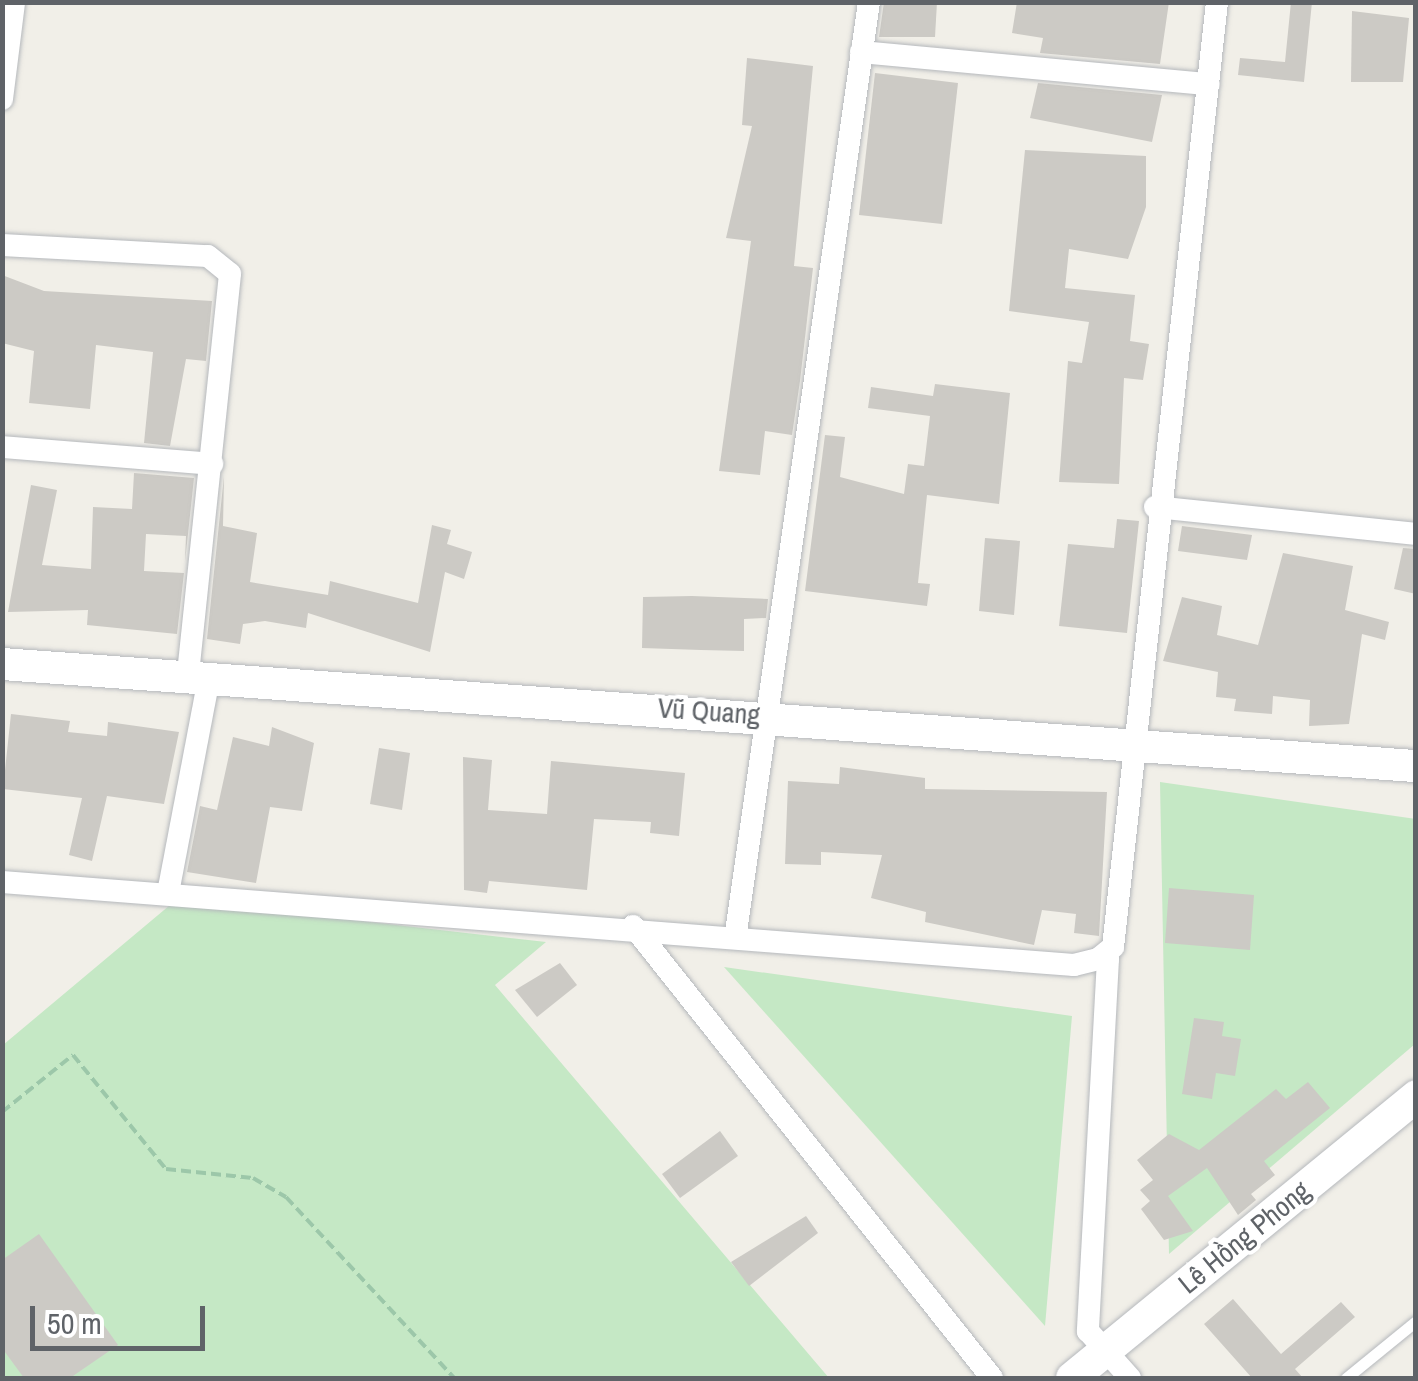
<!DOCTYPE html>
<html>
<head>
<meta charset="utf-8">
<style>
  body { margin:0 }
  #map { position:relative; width:1418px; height:1381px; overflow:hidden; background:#f1efe8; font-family:"Archivo Narrow",sans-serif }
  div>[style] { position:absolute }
  .green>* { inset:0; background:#c5e8c5 }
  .building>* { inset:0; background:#cccac5 }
  .path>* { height:4px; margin-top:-2px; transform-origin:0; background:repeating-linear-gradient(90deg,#9cc7a9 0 10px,transparent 0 15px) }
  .roads { filter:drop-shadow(0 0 2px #b5b8bc) drop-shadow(0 0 2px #b5b8bc) }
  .lane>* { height:11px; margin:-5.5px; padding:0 5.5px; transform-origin:5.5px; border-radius:5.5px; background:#fff }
  .street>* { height:22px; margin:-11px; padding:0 11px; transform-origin:11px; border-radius:11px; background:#fff }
  .secondary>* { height:32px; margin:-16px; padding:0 16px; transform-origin:16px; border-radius:16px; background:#fff }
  span { translate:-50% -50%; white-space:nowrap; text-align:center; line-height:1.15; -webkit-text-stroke:8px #fff; paint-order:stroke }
  .street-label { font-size:28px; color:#5f6368 }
  .frame { position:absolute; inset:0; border:5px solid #5f6368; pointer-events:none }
  .scale { position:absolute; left:30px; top:1306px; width:175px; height:45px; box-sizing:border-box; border:5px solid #5f6368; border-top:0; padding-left:12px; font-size:30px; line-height:35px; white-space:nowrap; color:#5f6368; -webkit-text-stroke:8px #fff; paint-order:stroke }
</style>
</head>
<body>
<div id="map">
  <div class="green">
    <i style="clip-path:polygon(1160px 782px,1416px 819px,1415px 1044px,1169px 1254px)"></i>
    <i style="clip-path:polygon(176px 900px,546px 942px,495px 985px,829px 1378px,3px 1378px,3px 1045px)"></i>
    <i style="clip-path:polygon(724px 967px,1072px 1016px,1045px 1326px)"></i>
  </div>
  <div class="building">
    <i style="clip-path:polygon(884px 2px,937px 2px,935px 37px,879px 37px)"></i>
    <i style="clip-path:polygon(1017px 2px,1169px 2px,1160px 64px,1040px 53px,1043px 38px,1012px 33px)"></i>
    <i style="clip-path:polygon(1291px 2px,1312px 2px,1304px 82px,1238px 75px,1240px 58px,1285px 62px)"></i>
    <i style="clip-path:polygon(1352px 11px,1409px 18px,1403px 82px,1351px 82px)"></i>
    <i style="clip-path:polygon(747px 58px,813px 66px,794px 266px,813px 268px,800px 381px,792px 435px,765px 431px,760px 475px,719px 471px,751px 241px,726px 238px,752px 126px,742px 125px)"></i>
    <i style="clip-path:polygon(875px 73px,958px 83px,942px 224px,859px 215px)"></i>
    <i style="clip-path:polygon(1038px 83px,1162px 95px,1152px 142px,1030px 118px)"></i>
    <i style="clip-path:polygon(1025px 150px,1146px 156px,1146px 207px,1128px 259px,1069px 249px,1065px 288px,1135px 295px,1130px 341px,1149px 344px,1143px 380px,1124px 378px,1119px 484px,1059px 482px,1068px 361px,1082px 363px,1089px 322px,1009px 311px)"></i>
    <i style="clip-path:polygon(2px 275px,44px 291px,212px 301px,206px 361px,186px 359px,170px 446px,144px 443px,153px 352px,96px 345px,90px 409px,29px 403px,34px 351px,2px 343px)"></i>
    <i style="clip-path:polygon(935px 384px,1010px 393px,999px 504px,927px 495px,918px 583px,930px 584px,927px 606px,805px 591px,825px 435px,845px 437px,840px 477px,904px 494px,908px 464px,924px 466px,930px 416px,868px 408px,871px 387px,933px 396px)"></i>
    <i style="clip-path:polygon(134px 473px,194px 478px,185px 562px,186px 536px,146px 534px,144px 571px,184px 573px,177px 634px,87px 625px,88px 610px,8px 612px,31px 485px,57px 490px,42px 565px,91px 569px,93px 507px,132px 509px)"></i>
    <i style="clip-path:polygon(224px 476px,223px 526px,257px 533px,250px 582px,328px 595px,330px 581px,418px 603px,432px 525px,451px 530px,447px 544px,472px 552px,464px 579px,445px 572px,430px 652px,308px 613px,306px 628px,265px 621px,243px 624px,240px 644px,207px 639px)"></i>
    <i style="clip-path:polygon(1117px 519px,1139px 521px,1127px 633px,1059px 626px,1068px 544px,1114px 548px)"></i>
    <i style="clip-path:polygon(1182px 526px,1252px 535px,1247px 560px,1178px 551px)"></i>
    <i style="clip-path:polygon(985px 538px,1020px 541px,1014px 615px,979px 611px)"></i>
    <i style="clip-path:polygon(1403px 548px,1416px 549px,1416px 594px,1394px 589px)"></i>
    <i style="clip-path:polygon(1283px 553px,1353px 566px,1345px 610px,1389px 622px,1385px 640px,1362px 634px,1349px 724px,1309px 726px,1310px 700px,1273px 696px,1272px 714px,1234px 711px,1236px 699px,1216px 697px,1218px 672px,1163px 661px,1182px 597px,1222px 606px,1217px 635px,1258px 645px)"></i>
    <i style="clip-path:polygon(643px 597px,692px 596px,768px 599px,766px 618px,744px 619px,744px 651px,701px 650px,642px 648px)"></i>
    <i style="clip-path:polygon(11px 714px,70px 721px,68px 732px,107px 736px,108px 722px,179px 732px,164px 804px,107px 796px,92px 861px,69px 855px,82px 798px,3px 789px)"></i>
    <i style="clip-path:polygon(272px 727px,314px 743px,302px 811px,270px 807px,256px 883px,187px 872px,200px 806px,217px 810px,233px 737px,269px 746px)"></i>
    <i style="clip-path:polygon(379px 748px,410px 753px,402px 810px,370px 804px)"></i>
    <i style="clip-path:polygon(463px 757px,492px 760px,488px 810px,547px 814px,551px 761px,685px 773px,679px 836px,650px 833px,651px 822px,594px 819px,587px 890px,489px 881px,487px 893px,464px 890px)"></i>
    <i style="clip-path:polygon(840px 767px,925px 778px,925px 789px,1107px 792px,1099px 936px,1074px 933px,1076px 914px,1042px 910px,1034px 945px,925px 922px,926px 912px,871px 898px,882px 855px,821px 852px,821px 865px,785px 864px,788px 781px,839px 784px)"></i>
    <i style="clip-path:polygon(1169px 888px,1254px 895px,1250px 950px,1165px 943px)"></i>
    <i style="clip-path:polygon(560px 963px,577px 985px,537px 1017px,515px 990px)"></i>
    <i style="clip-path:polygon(1194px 1018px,1224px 1022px,1222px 1036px,1241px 1039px,1235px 1076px,1216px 1073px,1212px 1099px,1182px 1094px)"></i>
    <i style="clip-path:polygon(1308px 1082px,1330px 1108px,1264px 1161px,1275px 1175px,1251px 1194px,1256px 1200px,1238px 1215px,1207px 1168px,1168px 1196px,1193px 1231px,1164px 1240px,1141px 1209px,1150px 1201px,1140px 1190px,1153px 1180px,1137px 1160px,1169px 1134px,1199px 1150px,1276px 1089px,1286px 1099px)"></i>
    <i style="clip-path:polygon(720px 1131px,738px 1156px,680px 1198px,662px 1174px)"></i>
    <i style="clip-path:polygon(806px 1216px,818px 1233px,749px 1286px,731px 1262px)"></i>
    <i style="clip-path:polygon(39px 1234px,118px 1345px,70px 1378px,24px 1378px,2px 1348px,2px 1260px)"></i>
    <i style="clip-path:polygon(1233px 1299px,1281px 1354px,1341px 1302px,1355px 1317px,1295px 1369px,1303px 1378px,1252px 1378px,1204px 1324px)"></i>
  </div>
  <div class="path">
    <i style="left:2px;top:1112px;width:91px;rotate:-38.8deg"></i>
    <i style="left:73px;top:1055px;width:147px;rotate:50.8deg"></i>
    <i style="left:166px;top:1169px;width:87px;rotate:5.9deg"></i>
    <i style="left:253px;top:1178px;width:38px;rotate:30deg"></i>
    <i style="left:286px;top:1197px;width:247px;rotate:47.1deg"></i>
  </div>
  <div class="roads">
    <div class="lane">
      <i style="left:1346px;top:1378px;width:90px;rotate:-39.2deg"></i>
    </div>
    <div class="street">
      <i style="left:861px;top:52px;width:349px;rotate:5.3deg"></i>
      <i style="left:2px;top:99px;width:98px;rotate:-82.9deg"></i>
      <i style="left:2px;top:245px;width:206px;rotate:3.1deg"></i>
      <i style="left:208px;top:256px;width:28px;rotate:39deg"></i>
      <i style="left:230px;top:274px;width:404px;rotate:96deg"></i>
      <i style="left:2px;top:447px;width:211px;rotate:4.6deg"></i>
      <i style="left:1155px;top:507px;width:262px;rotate:5.9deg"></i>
      <i style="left:2px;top:882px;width:1075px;rotate:4.43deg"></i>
      <i style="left:1074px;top:965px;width:25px;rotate:-14deg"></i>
      <i style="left:1098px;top:959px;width:19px;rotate:-39deg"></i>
      <i style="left:1113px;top:947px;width:951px;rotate:-83.72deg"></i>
      <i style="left:168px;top:893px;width:218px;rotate:-79.2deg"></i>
      <i style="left:633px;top:926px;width:577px;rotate:51.54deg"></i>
      <i style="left:736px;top:932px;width:939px;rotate:-81.86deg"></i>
      <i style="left:1098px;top:959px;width:10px"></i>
      <i style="left:1108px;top:959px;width:373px;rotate:93.1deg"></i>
      <i style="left:1088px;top:1331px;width:63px;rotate:48.2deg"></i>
    </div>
    <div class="secondary">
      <i style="left:2px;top:664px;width:1418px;rotate:4.13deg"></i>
      <i style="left:1072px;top:1378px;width:445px;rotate:-39.3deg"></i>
    </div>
  </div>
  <div class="street-label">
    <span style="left:709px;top:711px;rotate:4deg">Vũ Quang</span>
    <span style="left:1244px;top:1237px;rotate:-39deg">Lê Hồng Phong</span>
  </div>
  <div class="frame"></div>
  <div class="scale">50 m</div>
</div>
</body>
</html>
